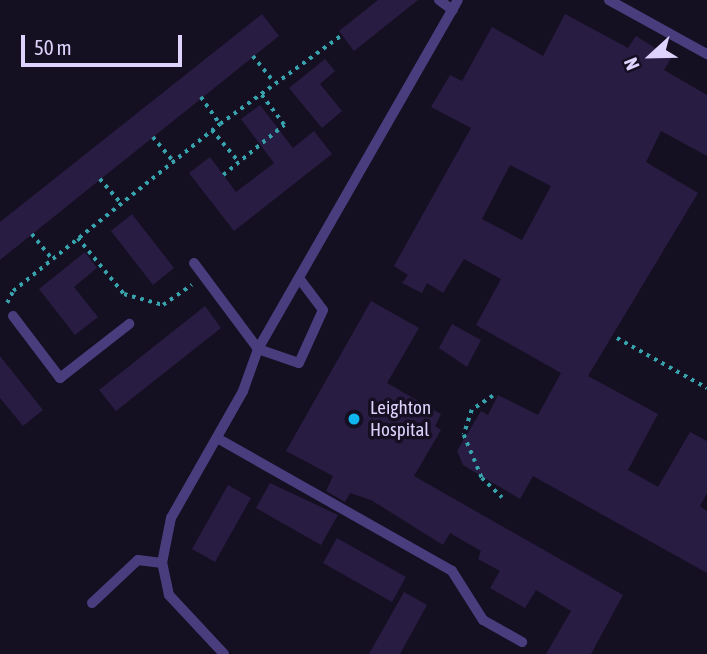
<!DOCTYPE html>
<html>
<head>
<meta charset="utf-8">
<style>
  body { margin:0 }
  #map { position:relative; width:707px; height:654px; overflow:hidden; background:#150f22; font-family:"Asap Condensed",sans-serif }
  div>[style] { position:absolute }
  .building>* { inset:0; background:#291c42 }
  .path>* { height:3.5px; margin-top:-1.75px; transform-origin:0; background:repeating-linear-gradient(90deg,#36a3ad 0 3.5px,transparent 0 8.5px) }
  .service>* { height:10px; margin:-5px; padding:0 5px; transform-origin:5px; border-radius:5px; background:#493d7e }
  .dots>* { width:19px; height:19px; translate:-50% -50%; box-sizing:border-box; border:4px solid #150f22; border-radius:50% }
  span { translate:-50% -50%; white-space:nowrap; text-align:center; line-height:1.15; -webkit-text-stroke:7px #150f22; paint-order:stroke }
  .poi-label { font-size:19px; color:#ddd3fc }
  .left { translate:0 -50%; text-align:left }
  .north { position:absolute; left:616px; top:21px; width:70px; height:70px; -webkit-text-stroke:5px #150f22; paint-order:stroke; rotate:248deg; font-size:19px; font-weight:700; line-height:28px; text-align:center; color:#ddd3fc }
  .north::after { content:''; display:block; margin:auto; width:24px; height:32px; background:#ddd3fc; clip-path:polygon(50% 0,100% 100%,50% 72%,0 100%) }
  .scale { position:absolute; left:21px; top:35px; width:161px; height:32px; box-sizing:border-box; border:4px solid #ddd3fc; border-top:0; padding-left:9px; font-size:21px; line-height:24px; white-space:nowrap; color:#ddd3fc; -webkit-text-stroke:5px #150f22; paint-order:stroke }
</style>
</head>
<body>
<div id="map">
  <div class="building">
    <i style="clip-path:polygon(378px 0,418px 0,354px 51px,339px 31px)"></i>
    <i style="clip-path:polygon(262px 14px,279px 36px,0 260px,0 222px)"></i>
    <i style="clip-path:polygon(evenodd,565px 14px,628px 48px,636px 36px,671px 58px,664px 70px,707px 95px,707px 156px,661px 131px,646px 162px,698px 193px,588px 376px,658px 414px,628px 470px,658px 487px,690px 432px,707px 441px,707px 493px,700px 506px,707px 511px,707px 573px,533px 476px,520px 499px,463px 465px,457px 451px,481px 411px,488px 415px,498px 395px,538px 415px,561px 373px,476px 325px,501px 279px,464px 259px,443px 293px,427px 283px,422px 293px,402px 283px,408px 275px,394px 266px,471px 128px,431px 107px,450px 75px,462px 81px,492px 27px,543px 56px,565px 14px,510px 165px,551px 186px,522px 240px,482px 219px,510px 165px)"></i>
    <i style="clip-path:polygon(325px 59px,335px 71px,320px 84px,342px 111px,322px 128px,289px 88px)"></i>
    <i style="clip-path:polygon(260px 105px,293px 148px,314px 131px,332px 154px,234px 231px,189px 173px,210px 157px,236px 192px,274px 163px,241px 119px)"></i>
    <i style="clip-path:polygon(132px 214px,174px 268px,153px 285px,111px 231px)"></i>
    <i style="clip-path:polygon(85px 252px,97px 268px,74px 287px,98px 317px,75px 335px,39px 289px)"></i>
    <i style="clip-path:polygon(371px 301px,419px 328px,387px 383px,441px 414px,435px 426px,441px 430px,414px 476px,623px 595px,591px 654px,546px 654px,571px 611px,536px 590px,525px 608px,490px 588px,500px 571px,478px 559px,481px 551px,450px 533px,443px 545px,371px 500px,350px 493px,345px 502px,326px 491px,333px 476px,286px 451px)"></i>
    <i style="clip-path:polygon(205px 306px,221px 328px,116px 411px,99px 390px)"></i>
    <i style="clip-path:polygon(452px 324px,481px 340px,467px 367px,439px 348px)"></i>
    <i style="clip-path:polygon(0 356px,43px 410px,23px 426px,0 398px)"></i>
    <i style="clip-path:polygon(270px 483px,338px 515px,321px 545px,256px 508px)"></i>
    <i style="clip-path:polygon(228px 485px,251px 498px,215px 562px,192px 549px)"></i>
    <i style="clip-path:polygon(337px 538px,406px 577px,392px 602px,323px 563px)"></i>
    <i style="clip-path:polygon(404px 592px,427px 605px,400px 654px,369px 654px)"></i>
  </div>
  <div class="path">
    <i style="left:253px;top:56px;width:32px;rotate:51deg"></i>
    <i style="left:201px;top:97px;width:33px;rotate:55deg"></i>
    <i style="left:212px;top:130px;width:42px;rotate:49.8deg"></i>
    <i style="left:153px;top:137px;width:31px;rotate:50deg"></i>
    <i style="left:223px;top:175px;width:79px;rotate:-39.3deg"></i>
    <i style="left:284px;top:125px;width:41px;rotate:-127.1deg"></i>
    <i style="left:100px;top:179px;width:32px;rotate:49deg"></i>
    <i style="left:32px;top:234px;width:32px;rotate:51deg"></i>
    <i style="left:78px;top:238px;width:72px;rotate:50.6deg"></i>
    <i style="left:124px;top:294px;width:41px;rotate:15.8deg"></i>
    <i style="left:163px;top:305px;width:35px;rotate:-35deg"></i>
    <i style="left:7px;top:303px;width:13px;rotate:-63deg"></i>
    <i style="left:13px;top:291px;width:266px;rotate:-38.9deg"></i>
    <i style="left:220px;top:124px;width:151px;rotate:-36.1deg"></i>
    <i style="left:617px;top:338px;width:103px;rotate:29.1deg"></i>
    <i style="left:493px;top:396px;width:25px;rotate:146deg"></i>
    <i style="left:472px;top:410px;width:26px;rotate:108deg"></i>
    <i style="left:464px;top:435px;width:47px;rotate:67.3deg"></i>
    <i style="left:482px;top:478px;width:28px;rotate:44deg"></i>
  </div>
  <div class="service">
    <i style="left:439px;top:0;width:17px;rotate:36deg"></i>
    <i style="left:609px;top:0;width:112px;rotate:28.9deg"></i>
    <i style="left:194px;top:263px;width:107px;rotate:53.3deg"></i>
    <i style="left:258px;top:349px;width:43px;rotate:18.9deg"></i>
    <i style="left:299px;top:363px;width:58px;rotate:-65.6deg"></i>
    <i style="left:323px;top:310px;width:39px;rotate:-127deg"></i>
    <i style="left:13px;top:316px;width:78px;rotate:52.8deg"></i>
    <i style="left:60px;top:378px;width:88px;rotate:-38deg"></i>
    <i style="left:217px;top:438px;width:270px;rotate:29.5deg"></i>
    <i style="left:452px;top:571px;width:58px;rotate:57.7deg"></i>
    <i style="left:483px;top:620px;width:45px;rotate:29.4deg"></i>
    <i style="left:92px;top:603px;width:63px;rotate:-43.1deg"></i>
    <i style="left:138px;top:560px;width:24px;rotate:7deg"></i>
    <i style="left:224px;top:654px;width:81px;rotate:-133deg"></i>
    <i style="left:169px;top:595px;width:33px;rotate:-102deg"></i>
    <i style="left:162px;top:563px;width:46px;rotate:-78.7deg"></i>
    <i style="left:171px;top:518px;width:146px;rotate:-60.4deg"></i>
    <i style="left:243px;top:391px;width:45px;rotate:-70.3deg"></i>
    <i style="left:258px;top:349px;width:402px;rotate:-60.2deg"></i>
  </div>
  <div class="dots">
    <i style="left:354px;top:419px;background:#0eb6ed"></i>
  </div>
  <div class="poi-label">
    <span class="left" style="left:370px;top:419px">Leighton<br>Hospital</span>
  </div>
  <div class="north">N</div>
  <div class="scale">50 m</div>
</div>
</body>
</html>
